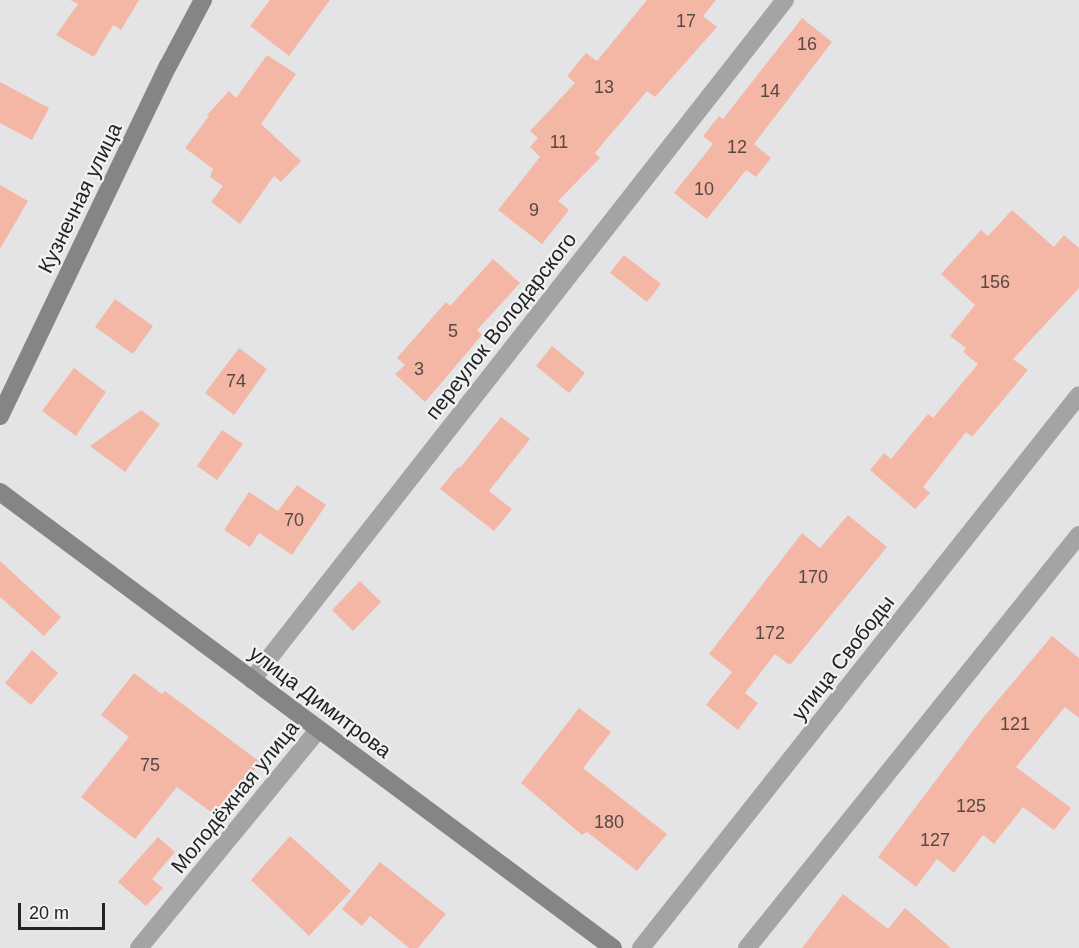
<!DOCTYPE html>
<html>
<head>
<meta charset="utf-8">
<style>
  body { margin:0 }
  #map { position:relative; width:1079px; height:948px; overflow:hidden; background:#e4e4e6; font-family:Helvetica,sans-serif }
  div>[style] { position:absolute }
  .building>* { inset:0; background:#f5b7a5 }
  .minor>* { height:18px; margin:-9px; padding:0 9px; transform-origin:9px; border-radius:9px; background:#a5a4a4 }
  .tertiary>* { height:18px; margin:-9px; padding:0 9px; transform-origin:9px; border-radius:9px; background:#a5a4a4 }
  .secondary>* { height:18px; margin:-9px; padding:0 9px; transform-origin:9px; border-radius:9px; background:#868585 }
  span { translate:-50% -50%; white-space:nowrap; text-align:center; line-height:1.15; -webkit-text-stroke:4.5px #f1f2f3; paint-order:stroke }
  .number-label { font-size:18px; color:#584844 }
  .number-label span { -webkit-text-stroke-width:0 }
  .street-label { font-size:21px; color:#232324 }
  .scale { position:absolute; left:18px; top:903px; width:87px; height:27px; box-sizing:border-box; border:3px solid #232324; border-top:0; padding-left:8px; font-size:18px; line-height:21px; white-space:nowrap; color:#232324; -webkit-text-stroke:4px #f1f2f3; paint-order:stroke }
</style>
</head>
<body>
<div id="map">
  <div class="building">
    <i style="clip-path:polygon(70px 0,139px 0,121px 30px,113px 25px,94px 57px,56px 35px,78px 4px)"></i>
    <i style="clip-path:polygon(270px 0,330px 0,289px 56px,250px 26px)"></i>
    <i style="clip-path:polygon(647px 0,716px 0,703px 16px,717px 27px,655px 97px,647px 91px,595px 153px,600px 158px,558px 201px,569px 210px,542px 244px,498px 210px,540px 157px,530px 147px,538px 138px,530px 131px,575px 83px,567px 76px,586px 53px,597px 61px)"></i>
    <i style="clip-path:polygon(802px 18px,832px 42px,754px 144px,771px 158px,756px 177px,746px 170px,707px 219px,674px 193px,713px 144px,703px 136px,719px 116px,723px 119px)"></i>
    <i style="clip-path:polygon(267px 55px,296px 74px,261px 124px,301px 161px,281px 182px,274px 176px,240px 224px,211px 202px,223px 186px,210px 177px,213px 169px,185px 148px,209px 116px,207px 115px,229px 91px,236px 98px)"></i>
    <i style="clip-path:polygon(0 82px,49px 108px,32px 140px,0 123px)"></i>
    <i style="clip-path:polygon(0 185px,28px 201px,0 249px)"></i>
    <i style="clip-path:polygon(1012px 210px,1054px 247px,1064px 235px,1079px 248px,1079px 288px,1013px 359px,1028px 370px,972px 437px,966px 432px,923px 487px,930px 493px,915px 509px,870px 470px,884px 453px,891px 459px,928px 414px,933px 418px,978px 364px,963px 352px,966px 348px,950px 336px,975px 305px,941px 274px,981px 230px,988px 236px)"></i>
    <i style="clip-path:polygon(624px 255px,661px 284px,647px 302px,610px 273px)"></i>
    <i style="clip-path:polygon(493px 259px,520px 283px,477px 330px,482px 335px,425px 402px,395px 374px,405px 365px,397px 358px,446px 302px,450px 306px)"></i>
    <i style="clip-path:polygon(115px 299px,153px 326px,133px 354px,95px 327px)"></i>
    <i style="clip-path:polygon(552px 346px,585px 373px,569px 393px,536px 366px)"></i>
    <i style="clip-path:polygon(239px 348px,267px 369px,234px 415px,205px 393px)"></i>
    <i style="clip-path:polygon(74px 368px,106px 392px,76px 436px,42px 411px)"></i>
    <i style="clip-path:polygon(141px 410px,160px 424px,125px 472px,90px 446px)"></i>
    <i style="clip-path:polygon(501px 417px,530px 439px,489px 491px,512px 509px,494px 531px,440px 489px,458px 467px,460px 468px)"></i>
    <i style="clip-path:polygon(222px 430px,243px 444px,217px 480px,197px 466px)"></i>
    <i style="clip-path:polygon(297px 485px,326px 505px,292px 555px,259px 533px,250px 547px,224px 530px,249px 492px,278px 511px)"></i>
    <i style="clip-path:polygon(848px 515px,887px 547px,790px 665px,775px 654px,745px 693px,758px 703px,738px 730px,706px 705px,732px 672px,709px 654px,802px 533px,820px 548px)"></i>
    <i style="clip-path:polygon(0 561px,61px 617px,44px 636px,0 597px)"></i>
    <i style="clip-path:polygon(360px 581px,381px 602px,353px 631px,332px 610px)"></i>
    <i style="clip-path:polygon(1052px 636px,1079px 658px,1079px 718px,1065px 707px,1016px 767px,1071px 808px,1054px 830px,1023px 807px,994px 844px,983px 835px,954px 873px,937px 859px,916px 887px,878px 857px,982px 719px)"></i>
    <i style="clip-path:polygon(32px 650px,58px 673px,31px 705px,5px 683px)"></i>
    <i style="clip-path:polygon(134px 673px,162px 694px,165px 691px,260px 762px,219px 818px,177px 787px,135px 839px,81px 797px,129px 737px,101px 715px)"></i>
    <i style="clip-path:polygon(579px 708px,611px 732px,583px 768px,667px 834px,637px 871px,587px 832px,582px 835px,521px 783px)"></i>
    <i style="clip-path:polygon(290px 836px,351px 891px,309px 936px,251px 880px)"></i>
    <i style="clip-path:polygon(158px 837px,175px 852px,152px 879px,163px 888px,146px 906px,118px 882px)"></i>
    <i style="clip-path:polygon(380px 862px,446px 914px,418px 948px,409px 948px,370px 916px,362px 926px,342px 909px)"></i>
    <i style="clip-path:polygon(843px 894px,888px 929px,905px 908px,951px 948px,802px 948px)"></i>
  </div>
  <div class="minor">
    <i style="left:252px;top:680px;width:864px;rotate:-51.91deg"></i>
    <i style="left:139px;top:948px;width:283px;rotate:-50.6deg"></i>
  </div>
  <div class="tertiary">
    <i style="left:641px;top:948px;width:705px;rotate:-51.62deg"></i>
    <i style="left:747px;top:948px;width:530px;rotate:-51.21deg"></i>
  </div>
  <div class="secondary">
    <i style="left:0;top:416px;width:388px;rotate:-64.4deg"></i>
    <i style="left:168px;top:66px;width:75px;rotate:-62.1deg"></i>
    <i style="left:0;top:492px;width:764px;rotate:36.64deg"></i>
  </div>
  <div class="number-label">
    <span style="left:686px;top:21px">17</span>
    <span style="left:807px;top:44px">16</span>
    <span style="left:604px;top:87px">13</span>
    <span style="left:770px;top:91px">14</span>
    <span style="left:559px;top:142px">11</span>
    <span style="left:737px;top:147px">12</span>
    <span style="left:704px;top:189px">10</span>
    <span style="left:534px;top:210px">9</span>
    <span style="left:995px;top:282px">156</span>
    <span style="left:453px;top:331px">5</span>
    <span style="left:419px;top:369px">3</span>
    <span style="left:236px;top:381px">74</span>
    <span style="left:294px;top:520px">70</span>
    <span style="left:813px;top:577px">170</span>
    <span style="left:770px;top:633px">172</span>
    <span style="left:1015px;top:724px">121</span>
    <span style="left:150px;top:765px">75</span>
    <span style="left:971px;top:806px">125</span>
    <span style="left:609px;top:822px">180</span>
    <span style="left:935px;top:840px">127</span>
  </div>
  <div class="street-label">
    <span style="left:80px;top:198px;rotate:-64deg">Кузнечная улица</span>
    <span style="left:501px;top:326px;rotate:-52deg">переулок Володарского</span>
    <span style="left:843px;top:658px;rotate:-52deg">улица Свободы</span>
    <span style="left:320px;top:702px;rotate:37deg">улица Димитрова</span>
    <span style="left:235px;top:797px;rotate:-51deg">Молодёжная улица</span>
  </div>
  <div class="scale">20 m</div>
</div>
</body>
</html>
